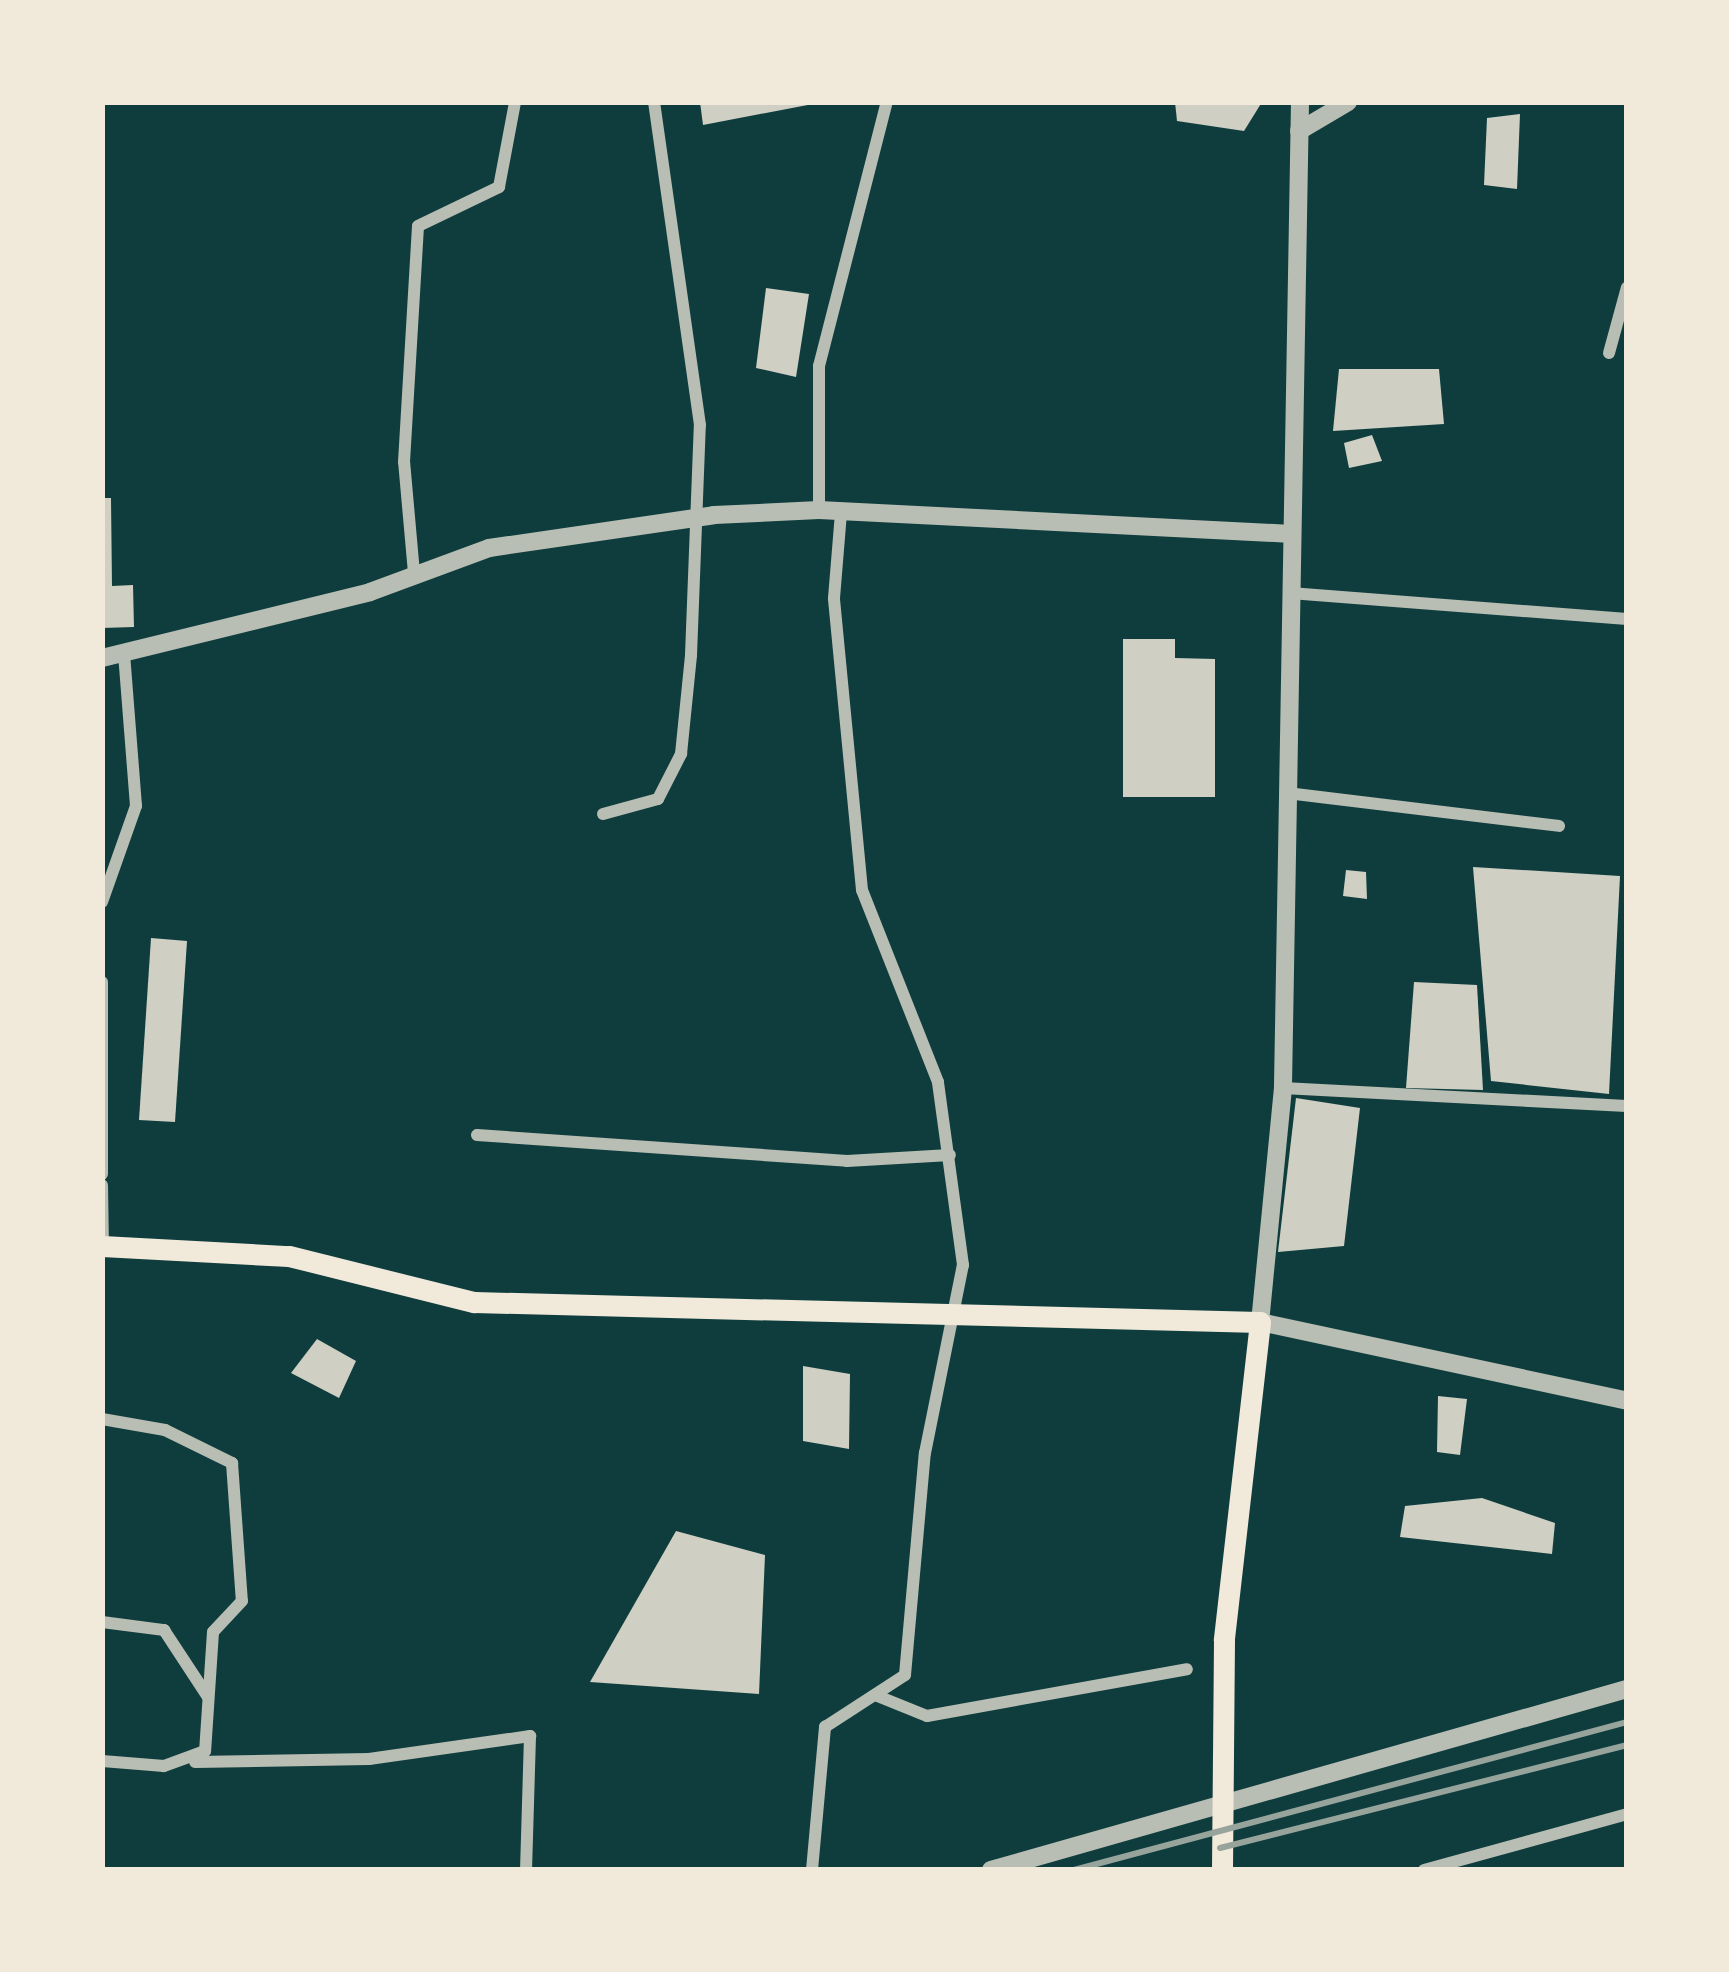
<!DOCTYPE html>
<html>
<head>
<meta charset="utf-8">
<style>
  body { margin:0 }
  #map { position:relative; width:1729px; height:1972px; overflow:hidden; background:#0f3d3e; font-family:Arial,sans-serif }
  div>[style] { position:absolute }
  .building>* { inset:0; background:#cfcfc3 }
  .minor>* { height:12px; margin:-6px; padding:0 6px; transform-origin:6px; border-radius:6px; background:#b8beb3 }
  .tertiary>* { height:18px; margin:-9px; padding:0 9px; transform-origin:9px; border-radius:9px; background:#b8beb3 }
  .secondary>* { height:21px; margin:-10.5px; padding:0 10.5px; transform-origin:10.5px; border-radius:10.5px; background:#f1e9da }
  .rail>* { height:6px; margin:-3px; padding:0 3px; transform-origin:3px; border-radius:3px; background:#97a49c }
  span { translate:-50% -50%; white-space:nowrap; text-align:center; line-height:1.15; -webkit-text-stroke:12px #f1e9da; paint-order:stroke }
  .frame { position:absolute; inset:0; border:105px solid #f1e9da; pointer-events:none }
</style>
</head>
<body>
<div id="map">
  <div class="building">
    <i style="clip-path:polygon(700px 102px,812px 102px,813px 104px,703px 125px)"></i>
    <i style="clip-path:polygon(1175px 102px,1262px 102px,1244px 131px,1177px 121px)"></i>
    <i style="clip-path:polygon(1520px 114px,1517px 189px,1484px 185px,1487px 118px)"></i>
    <i style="clip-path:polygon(766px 288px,809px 294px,796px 377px,756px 368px)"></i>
    <i style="clip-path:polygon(1339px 369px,1439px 369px,1444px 424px,1333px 431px)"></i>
    <i style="clip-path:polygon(1372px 435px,1382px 461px,1349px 468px,1344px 443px)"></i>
    <i style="clip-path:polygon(102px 498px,111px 498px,112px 586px,133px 585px,134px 627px,102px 628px)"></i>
    <i style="clip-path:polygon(1123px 639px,1175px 639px,1175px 658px,1215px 659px,1215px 797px,1123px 797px)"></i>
    <i style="clip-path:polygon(1473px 867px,1620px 876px,1609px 1094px,1491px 1081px)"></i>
    <i style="clip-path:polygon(1346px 870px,1366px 872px,1367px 899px,1343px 896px)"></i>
    <i style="clip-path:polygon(151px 938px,187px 941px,175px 1122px,139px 1120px)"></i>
    <i style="clip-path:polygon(1414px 982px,1477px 985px,1483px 1090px,1406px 1088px)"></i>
    <i style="clip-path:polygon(1296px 1098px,1360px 1108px,1344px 1246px,1278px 1252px)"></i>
    <i style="clip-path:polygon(317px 1339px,356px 1361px,339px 1398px,291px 1373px)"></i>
    <i style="clip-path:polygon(803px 1366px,850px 1374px,849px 1449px,803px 1441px)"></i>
    <i style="clip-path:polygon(1438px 1396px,1467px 1399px,1460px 1455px,1437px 1452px)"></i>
    <i style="clip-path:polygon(1482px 1498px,1555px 1523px,1552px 1554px,1400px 1537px,1405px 1506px)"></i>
    <i style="clip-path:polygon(676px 1531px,765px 1555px,759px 1694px,590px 1682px)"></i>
  </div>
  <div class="minor">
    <i style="left:1609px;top:353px;width:68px;rotate:-74.7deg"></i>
    <i style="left:819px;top:510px;width:144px;rotate:-90deg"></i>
    <i style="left:819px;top:366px;width:273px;rotate:-75.6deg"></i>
    <i style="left:414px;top:573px;width:111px;rotate:-95.1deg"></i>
    <i style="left:404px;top:462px;width:236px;rotate:-86.6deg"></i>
    <i style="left:418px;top:226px;width:90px;rotate:-25.7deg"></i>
    <i style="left:499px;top:187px;width:86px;rotate:-79.3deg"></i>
    <i style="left:1290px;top:593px;width:338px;rotate:4.4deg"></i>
    <i style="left:1287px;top:793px;width:274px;rotate:6.9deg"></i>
    <i style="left:603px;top:814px;width:57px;rotate:-15.3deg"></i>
    <i style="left:658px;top:799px;width:51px;rotate:-62.9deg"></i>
    <i style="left:681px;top:754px;width:100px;rotate:-84.2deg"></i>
    <i style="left:691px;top:655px;width:230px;rotate:-87.8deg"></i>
    <i style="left:700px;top:425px;width:326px;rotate:-98.1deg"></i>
    <i style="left:102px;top:902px;width:102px;rotate:-70.5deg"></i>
    <i style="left:136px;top:806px;width:154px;rotate:-94.5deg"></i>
    <i style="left:102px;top:982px;width:192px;rotate:90deg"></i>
    <i style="left:1283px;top:1088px;width:344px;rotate:3deg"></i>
    <i style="left:477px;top:1135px;width:371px;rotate:4deg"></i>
    <i style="left:847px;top:1161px;width:103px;rotate:-3.3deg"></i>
    <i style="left:102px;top:1185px;width:61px;rotate:89.1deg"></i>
    <i style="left:102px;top:1419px;width:64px;rotate:9.9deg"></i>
    <i style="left:165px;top:1430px;width:75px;rotate:26.2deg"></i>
    <i style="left:232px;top:1463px;width:138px;rotate:85.9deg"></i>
    <i style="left:242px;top:1601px;width:42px;rotate:133.1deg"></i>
    <i style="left:213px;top:1632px;width:119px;rotate:93.8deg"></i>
    <i style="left:205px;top:1751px;width:44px;rotate:159.9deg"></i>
    <i style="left:164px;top:1766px;width:62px;rotate:-175.4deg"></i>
    <i style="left:102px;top:1622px;width:63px;rotate:7.4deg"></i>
    <i style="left:164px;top:1630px;width:80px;rotate:56.7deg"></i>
    <i style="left:875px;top:1695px;width:56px;rotate:22deg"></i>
    <i style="left:927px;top:1716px;width:264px;rotate:-10.2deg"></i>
    <i style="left:195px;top:1762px;width:174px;rotate:-1deg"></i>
    <i style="left:369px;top:1759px;width:163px;rotate:-8.1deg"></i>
    <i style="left:530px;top:1736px;width:134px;rotate:91.7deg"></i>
    <i style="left:812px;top:1870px;width:144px;rotate:-84.8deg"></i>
    <i style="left:825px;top:1727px;width:95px;rotate:-33deg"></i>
    <i style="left:905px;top:1675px;width:223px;rotate:-84.9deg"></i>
    <i style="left:925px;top:1453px;width:192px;rotate:-78.6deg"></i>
    <i style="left:963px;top:1265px;width:185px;rotate:-97.8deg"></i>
    <i style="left:938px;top:1082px;width:206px;rotate:-111.6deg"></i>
    <i style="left:862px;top:890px;width:293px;rotate:-95.5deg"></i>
    <i style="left:834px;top:598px;width:86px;rotate:-85.3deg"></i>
    <i style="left:1424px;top:1870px;width:211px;rotate:-15.4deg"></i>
  </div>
  <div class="tertiary">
    <i style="left:1300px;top:102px;width:986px;rotate:90.99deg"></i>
    <i style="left:1283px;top:1088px;width:235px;rotate:95.6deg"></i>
    <i style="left:1260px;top:1322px;width:375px;rotate:12.1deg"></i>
    <i style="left:1299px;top:131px;width:57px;rotate:-30.6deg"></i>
    <i style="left:102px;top:658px;width:276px;rotate:-13.8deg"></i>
    <i style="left:370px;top:592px;width:127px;rotate:-20.3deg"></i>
    <i style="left:489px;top:548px;width:227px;rotate:-8.3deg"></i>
    <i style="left:714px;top:515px;width:105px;rotate:-2.7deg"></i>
    <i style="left:819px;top:510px;width:473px;rotate:2.9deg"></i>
    <i style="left:991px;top:1870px;width:661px;rotate:-15.89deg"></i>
  </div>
  <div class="secondary">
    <i style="left:102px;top:1246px;width:187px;rotate:3.1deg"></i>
    <i style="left:289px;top:1256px;width:191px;rotate:14deg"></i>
    <i style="left:474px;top:1302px;width:786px;rotate:1.46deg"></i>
    <i style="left:1260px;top:1322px;width:320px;rotate:96.5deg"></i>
    <i style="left:1224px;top:1640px;width:230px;rotate:90.5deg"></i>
  </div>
  <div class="rail">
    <i style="left:1220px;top:1848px;width:420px;rotate:-14.2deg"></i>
    <i style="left:1074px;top:1870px;width:572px;rotate:-14.98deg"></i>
  </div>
  <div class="frame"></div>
</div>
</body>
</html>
